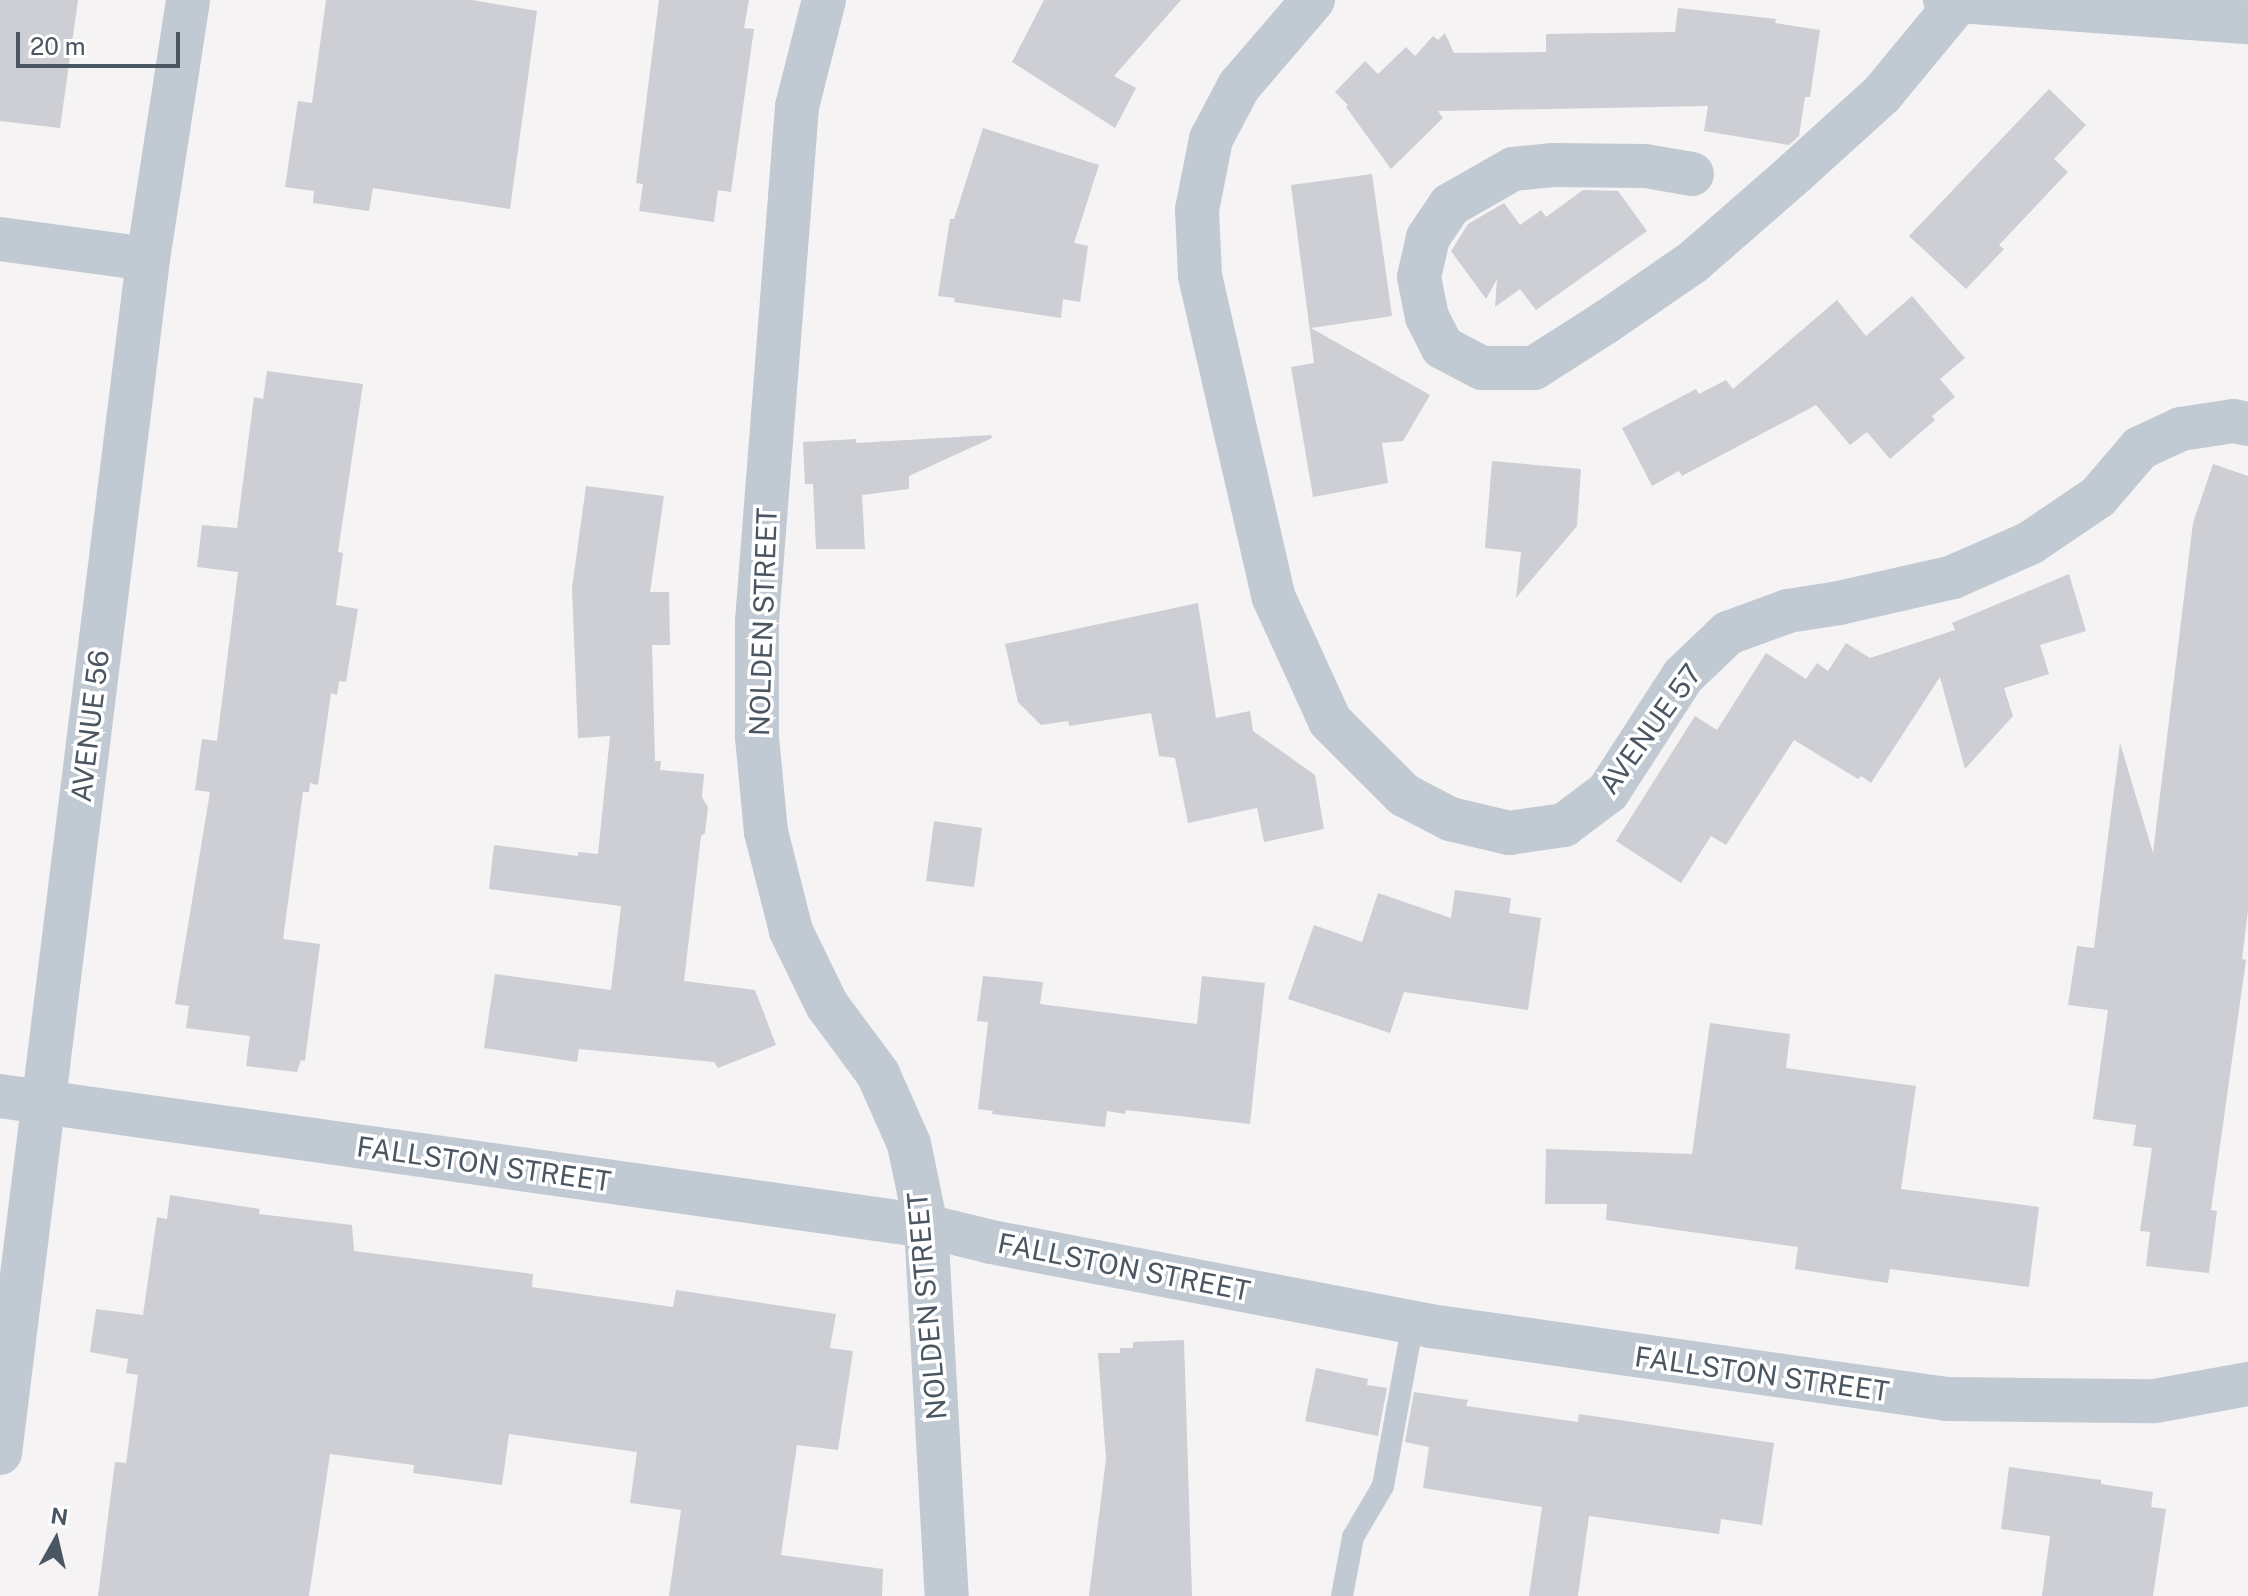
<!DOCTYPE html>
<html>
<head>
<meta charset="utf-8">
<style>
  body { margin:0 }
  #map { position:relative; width:2248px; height:1596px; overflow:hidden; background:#f5f3f3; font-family:"Public Sans",sans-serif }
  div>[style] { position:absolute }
  .building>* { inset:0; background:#cdcfd5 }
  .lane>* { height:22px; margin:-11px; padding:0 11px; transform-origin:11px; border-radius:11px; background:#c1cad2 }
  .street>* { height:44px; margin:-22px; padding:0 22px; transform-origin:22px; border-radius:22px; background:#c1cad2 }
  span { translate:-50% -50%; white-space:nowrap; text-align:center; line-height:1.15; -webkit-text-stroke:7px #fff; paint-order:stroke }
  .street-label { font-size:28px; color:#4a5661 }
  .north { position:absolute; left:16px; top:1500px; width:80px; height:80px; -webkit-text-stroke:6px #fff; paint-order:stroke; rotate:8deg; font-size:22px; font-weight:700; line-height:32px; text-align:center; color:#4a5661 }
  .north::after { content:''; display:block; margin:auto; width:28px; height:36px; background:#4a5661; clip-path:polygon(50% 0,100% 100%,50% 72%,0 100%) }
  .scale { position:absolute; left:16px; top:32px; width:164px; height:36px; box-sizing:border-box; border:4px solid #4a5661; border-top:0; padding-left:10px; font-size:24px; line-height:28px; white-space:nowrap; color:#4a5661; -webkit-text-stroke:6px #fff; paint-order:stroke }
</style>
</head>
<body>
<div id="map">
  <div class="building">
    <i style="clip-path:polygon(0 0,78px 0,60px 128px,0 121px)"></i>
    <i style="clip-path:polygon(326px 0,472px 0,537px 11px,510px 209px,373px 188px,369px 211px,313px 203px,314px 191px,285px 187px,298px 101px,312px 103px)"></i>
    <i style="clip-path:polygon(659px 0,749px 0,744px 28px,754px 29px,731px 192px,718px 190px,714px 222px,639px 211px,643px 184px,636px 183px)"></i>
    <i style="clip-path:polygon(1044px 0,1181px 0,1114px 76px,1136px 88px,1115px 128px,1012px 62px)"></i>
    <i style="clip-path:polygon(1678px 8px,1776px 19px,1775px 23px,1820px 30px,1810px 97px,1805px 97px,1799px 136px,1789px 145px,1704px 131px,1708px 106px,1438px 111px,1443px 118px,1391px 169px,1346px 107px,1348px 105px,1335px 92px,1365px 61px,1378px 74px,1406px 47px,1415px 56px,1433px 36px,1438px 40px,1445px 33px,1454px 53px,1546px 52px,1546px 34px,1675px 32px)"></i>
    <i style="clip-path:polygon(2049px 89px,2086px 125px,2054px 159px,2068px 172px,1999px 245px,2004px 249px,1966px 289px,1909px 236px)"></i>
    <i style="clip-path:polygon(983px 128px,1099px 165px,1074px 243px,1088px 246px,1080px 302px,1063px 299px,1061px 318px,954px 302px,955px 298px,938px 296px,950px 219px,954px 219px)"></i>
    <i style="clip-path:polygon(1372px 174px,1392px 316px,1311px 328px,1430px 395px,1403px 441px,1382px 443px,1388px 483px,1313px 497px,1291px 367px,1314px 363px,1291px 185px)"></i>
    <i style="clip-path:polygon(1583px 190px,1618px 191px,1647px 231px,1536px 310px,1520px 289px,1495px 307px,1497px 279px,1486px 299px,1451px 251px,1468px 224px,1504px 203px,1520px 225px,1541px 210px,1546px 217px)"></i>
    <i style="clip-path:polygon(1912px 296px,1965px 358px,1940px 379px,1955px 397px,1932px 416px,1935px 420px,1890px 459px,1867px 432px,1850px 445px,1816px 405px,1682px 476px,1679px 471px,1652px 486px,1622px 428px,1696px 389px,1699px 394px,1726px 380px,1733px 389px,1837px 300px,1866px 336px)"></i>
    <i style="clip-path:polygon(267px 371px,363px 384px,338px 552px,343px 553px,336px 605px,358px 609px,346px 682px,339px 681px,337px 695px,331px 693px,318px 785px,310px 783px,309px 792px,303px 792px,283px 939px,320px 944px,305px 1061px,301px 1060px,297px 1072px,246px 1066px,250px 1036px,186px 1028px,189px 1006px,175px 1004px,210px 792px,195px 790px,202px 739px,217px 741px,238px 572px,197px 567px,202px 525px,237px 528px,254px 397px,263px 399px)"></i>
    <i style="clip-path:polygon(991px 435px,992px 438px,909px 476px,909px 489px,862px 495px,865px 549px,816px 549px,813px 484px,805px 484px,803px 442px,856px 439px,856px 443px)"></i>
    <i style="clip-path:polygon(1492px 461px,1581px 469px,1577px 526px,1516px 598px,1521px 552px,1485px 548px)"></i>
    <i style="clip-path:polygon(2213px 464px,2248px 476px,2248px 910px,2242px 959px,2246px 960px,2211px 1210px,2217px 1211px,2209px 1273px,2146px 1266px,2150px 1232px,2140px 1231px,2152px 1148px,2133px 1146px,2136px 1125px,2093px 1119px,2108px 1010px,2068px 1005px,2077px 946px,2094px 948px,2120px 743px,2153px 853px,2193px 523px)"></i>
    <i style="clip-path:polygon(586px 486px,664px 496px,650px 592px,669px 592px,670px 645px,652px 645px,655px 761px,661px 761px,660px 770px,704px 774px,702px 797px,708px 807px,705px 833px,701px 836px,684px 981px,755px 990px,776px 1045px,718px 1068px,714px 1062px,579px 1049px,577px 1062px,484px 1048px,495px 974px,611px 990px,621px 906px,489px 889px,494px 845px,578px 856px,578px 852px,598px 854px,610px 736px,578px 738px,572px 588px)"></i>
    <i style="clip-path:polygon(2069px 574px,2086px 631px,2040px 645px,2049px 674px,2004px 688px,2013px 716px,1965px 769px,1940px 677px,1871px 783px,1861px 776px,1858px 779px,1794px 740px,1726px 845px,1711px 836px,1681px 883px,1616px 841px,1695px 716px,1717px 730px,1766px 653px,1806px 679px,1817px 663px,1828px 671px,1846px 643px,1870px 658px,1955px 630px,1952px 623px)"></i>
    <i style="clip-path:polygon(1198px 603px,1216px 718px,1250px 711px,1253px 731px,1315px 775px,1324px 829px,1264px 842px,1257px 808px,1188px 823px,1175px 758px,1159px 756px,1151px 713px,1069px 726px,1068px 721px,1041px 725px,1018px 702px,1005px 644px)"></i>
    <i style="clip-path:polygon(934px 821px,982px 828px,974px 887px,926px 881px)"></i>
    <i style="clip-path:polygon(1455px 890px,1511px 898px,1509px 913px,1541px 918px,1528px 1010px,1404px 992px,1390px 1033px,1288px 999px,1314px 925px,1362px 942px,1378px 893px,1451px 918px)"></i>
    <i style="clip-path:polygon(983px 976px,1043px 982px,1040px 1004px,1197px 1024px,1202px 976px,1265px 983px,1250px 1124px,1126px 1110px,1125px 1114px,1107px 1111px,1105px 1127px,992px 1114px,993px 1111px,978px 1109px,988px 1022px,977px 1021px)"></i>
    <i style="clip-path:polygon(1710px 1023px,1790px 1034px,1786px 1068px,1916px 1086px,1901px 1189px,2039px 1207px,2029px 1287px,1890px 1269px,1888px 1283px,1795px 1269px,1798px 1247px,1606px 1220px,1607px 1204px,1545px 1204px,1546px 1149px,1692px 1154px)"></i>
    <i style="clip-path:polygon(170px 1195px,260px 1209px,259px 1214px,352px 1225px,354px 1251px,533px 1274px,532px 1287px,673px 1307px,676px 1290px,836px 1314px,830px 1348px,853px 1351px,838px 1450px,797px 1445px,781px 1555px,883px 1569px,882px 1596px,669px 1596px,681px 1510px,630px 1503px,637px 1452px,509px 1434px,502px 1485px,413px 1473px,414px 1465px,330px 1454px,309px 1596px,98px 1596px,115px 1462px,126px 1463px,138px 1375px,126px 1373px,128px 1359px,90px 1352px,96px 1309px,143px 1315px,157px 1217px,167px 1219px)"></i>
    <i style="clip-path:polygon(1184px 1340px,1192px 1596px,1089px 1596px,1106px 1459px,1098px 1353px,1120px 1353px,1120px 1348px,1133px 1348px,1133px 1342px)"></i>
    <i style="clip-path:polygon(1316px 1368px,1368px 1379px,1367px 1385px,1387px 1388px,1378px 1436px,1305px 1421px)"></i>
    <i style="clip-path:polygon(1414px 1392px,1468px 1400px,1466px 1406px,1578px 1422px,1579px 1414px,1774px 1443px,1762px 1525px,1721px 1519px,1719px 1534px,1589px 1516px,1578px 1596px,1529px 1596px,1542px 1507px,1423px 1488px,1429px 1447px,1405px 1442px)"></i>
    <i style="clip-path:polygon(2009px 1467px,2101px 1480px,2101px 1484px,2153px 1492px,2151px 1507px,2166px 1509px,2153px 1596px,2042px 1596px,2050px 1536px,2001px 1529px)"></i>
  </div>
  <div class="lane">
    <i style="left:1342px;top:1596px;width:60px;rotate:-79.4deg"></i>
    <i style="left:1353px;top:1537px;width:59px;rotate:-59.5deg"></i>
    <i style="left:1383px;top:1486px;width:167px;rotate:-79.6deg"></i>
  </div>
  <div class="street">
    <i style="left:824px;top:0;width:110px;rotate:104.2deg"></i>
    <i style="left:797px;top:107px;width:516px;rotate:94.45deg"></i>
    <i style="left:757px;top:621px;width:116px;rotate:90deg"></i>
    <i style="left:757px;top:737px;width:95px;rotate:84.6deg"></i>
    <i style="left:766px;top:832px;width:102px;rotate:75.8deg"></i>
    <i style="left:791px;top:931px;width:82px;rotate:64.1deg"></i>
    <i style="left:827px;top:1005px;width:86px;rotate:53.5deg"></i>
    <i style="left:878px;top:1074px;width:77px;rotate:66.1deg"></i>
    <i style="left:909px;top:1144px;width:84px;rotate:78.3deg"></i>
    <i style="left:926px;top:1226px;width:371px;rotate:86.8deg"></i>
    <i style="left:1313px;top:0;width:113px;rotate:130.7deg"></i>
    <i style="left:1239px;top:86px;width:60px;rotate:117.8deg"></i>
    <i style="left:1211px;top:139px;width:72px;rotate:101.2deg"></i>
    <i style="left:1197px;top:210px;width:66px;rotate:87.4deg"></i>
    <i style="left:1200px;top:276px;width:330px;rotate:77.1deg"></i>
    <i style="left:1274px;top:598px;width:135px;rotate:65.5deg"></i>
    <i style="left:1330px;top:721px;width:105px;rotate:45deg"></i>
    <i style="left:1404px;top:795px;width:52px;rotate:27.6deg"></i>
    <i style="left:1450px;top:819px;width:61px;rotate:13.3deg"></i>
    <i style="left:1509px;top:833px;width:56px;rotate:-8.3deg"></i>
    <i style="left:1564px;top:825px;width:55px;rotate:-36.9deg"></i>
    <i style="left:1608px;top:792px;width:138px;rotate:-57.1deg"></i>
    <i style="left:1683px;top:676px;width:62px;rotate:-43.7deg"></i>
    <i style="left:1728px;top:633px;width:64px;rotate:-20.1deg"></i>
    <i style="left:1788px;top:611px;width:52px;rotate:-8.9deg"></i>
    <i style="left:1839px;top:603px;width:117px;rotate:-12.8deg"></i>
    <i style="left:1953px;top:577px;width:84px;rotate:-23.8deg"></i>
    <i style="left:2030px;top:543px;width:82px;rotate:-34.1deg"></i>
    <i style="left:2098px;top:497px;width:65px;rotate:-49.4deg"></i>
    <i style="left:2140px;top:448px;width:45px;rotate:-24.9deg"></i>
    <i style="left:2181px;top:429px;width:53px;rotate:-8.7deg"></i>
    <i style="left:2233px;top:421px;width:15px;rotate:11deg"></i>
    <i style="left:1945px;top:0;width:304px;rotate:4.2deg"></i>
    <i style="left:1692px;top:174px;width:48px;rotate:-170.3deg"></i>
    <i style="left:1645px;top:166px;width:92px;rotate:-179.4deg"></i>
    <i style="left:1553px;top:165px;width:40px;rotate:174.3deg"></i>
    <i style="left:1513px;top:169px;width:73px;rotate:150.3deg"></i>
    <i style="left:1450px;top:205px;width:40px;rotate:124deg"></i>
    <i style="left:1428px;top:238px;width:40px;rotate:103deg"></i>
    <i style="left:1419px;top:277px;width:41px;rotate:78.7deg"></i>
    <i style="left:1427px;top:317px;width:34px;rotate:63deg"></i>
    <i style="left:1442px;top:347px;width:45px;rotate:27.7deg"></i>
    <i style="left:1482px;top:368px;width:52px"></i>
    <i style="left:1534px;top:368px;width:85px;rotate:-32.6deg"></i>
    <i style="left:1606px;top:322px;width:106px;rotate:-34.6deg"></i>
    <i style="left:1693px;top:262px;width:137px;rotate:-41.1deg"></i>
    <i style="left:1796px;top:172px;width:116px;rotate:-42.2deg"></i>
    <i style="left:1882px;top:94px;width:119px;rotate:-50.4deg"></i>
    <i style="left:0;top:239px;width:149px;rotate:7.7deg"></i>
    <i style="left:0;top:1096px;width:935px;rotate:7.99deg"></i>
    <i style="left:926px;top:1226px;width:67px;rotate:13.8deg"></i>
    <i style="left:991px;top:1242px;width:447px;rotate:10.8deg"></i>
    <i style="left:1430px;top:1326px;width:522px;rotate:8.04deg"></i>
    <i style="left:1947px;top:1399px;width:208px;rotate:0.6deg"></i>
    <i style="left:2155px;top:1401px;width:95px;rotate:-10.4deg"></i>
    <i style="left:0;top:1453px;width:1203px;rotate:-82.93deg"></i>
    <i style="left:148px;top:259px;width:262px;rotate:-81.2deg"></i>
  </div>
  <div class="street-label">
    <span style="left:763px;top:622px;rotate:-88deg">NOLDEN STREET</span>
    <span style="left:90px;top:726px;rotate:-83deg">AVENUE 56</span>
    <span style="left:1650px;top:729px;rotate:-54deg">AVENUE 57</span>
    <span style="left:484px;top:1164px;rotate:8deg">FALLSTON STREET</span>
    <span style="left:1124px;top:1267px;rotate:11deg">FALLSTON STREET</span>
    <span style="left:927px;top:1306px;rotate:-95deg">NOLDEN STREET</span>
    <span style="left:1762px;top:1374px;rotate:8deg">FALLSTON STREET</span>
  </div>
  <div class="north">N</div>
  <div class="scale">20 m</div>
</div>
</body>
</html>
